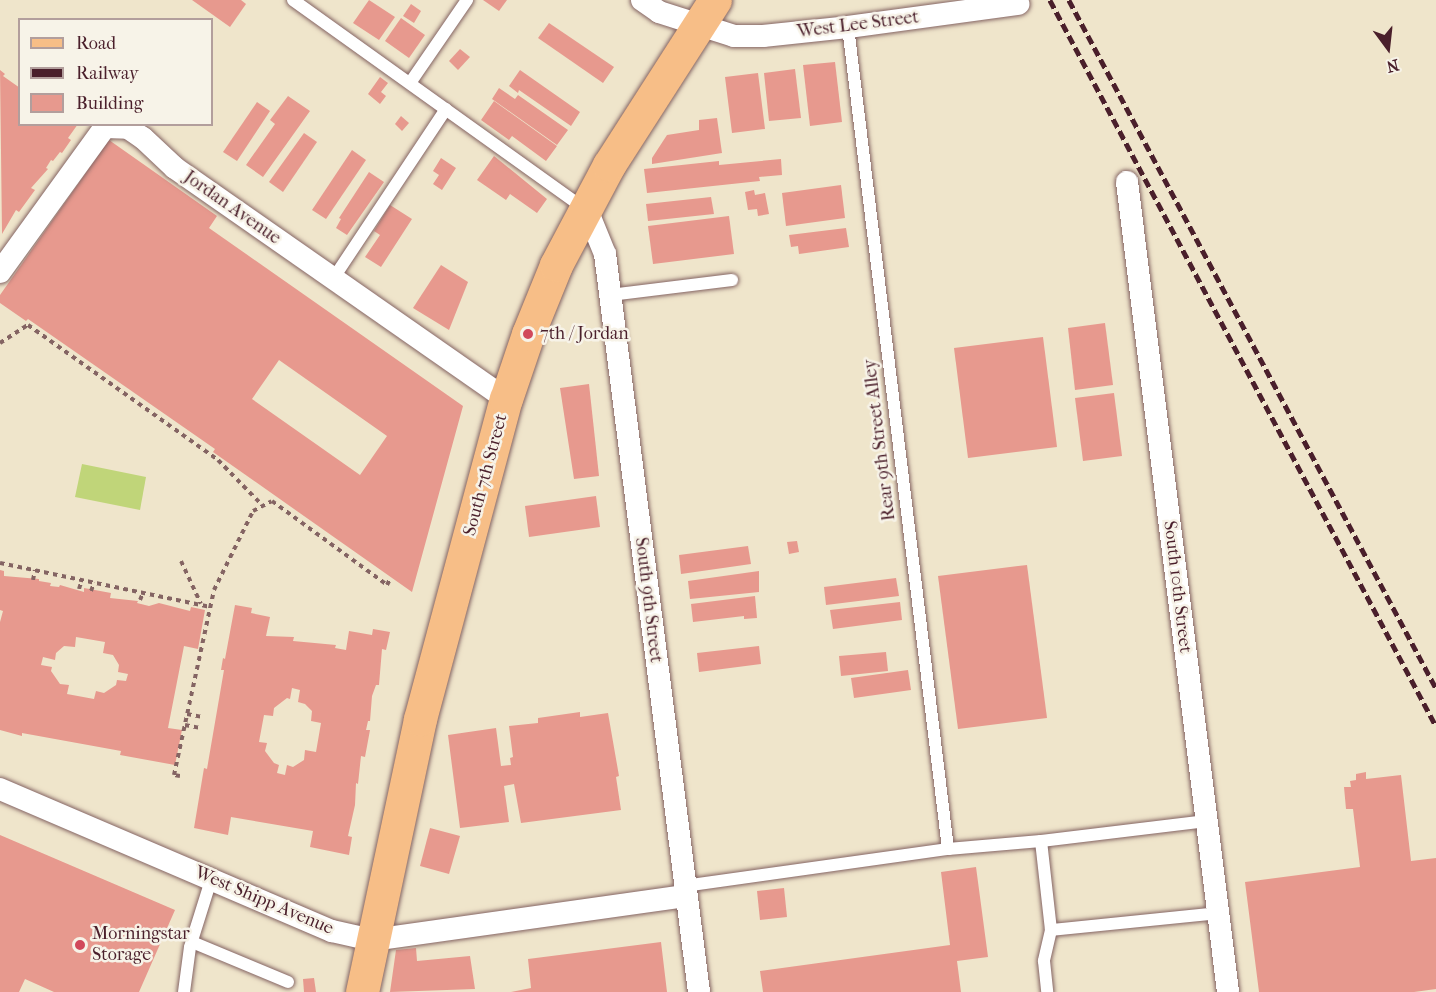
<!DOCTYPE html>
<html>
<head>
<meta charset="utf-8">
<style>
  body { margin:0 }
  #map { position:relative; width:1436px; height:992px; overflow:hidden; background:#efe5cb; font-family:"IM FELL French Canon",serif }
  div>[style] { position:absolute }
  .green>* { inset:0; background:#c0d579 }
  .building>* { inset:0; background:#e7998e }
  .path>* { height:4px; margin-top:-2px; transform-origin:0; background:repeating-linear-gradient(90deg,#846463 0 4.5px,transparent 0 9px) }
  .roads { filter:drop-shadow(0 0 2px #846463) drop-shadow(0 0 2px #846463) }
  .lane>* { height:12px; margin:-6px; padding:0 6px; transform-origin:6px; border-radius:6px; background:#fff }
  .street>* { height:22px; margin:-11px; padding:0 11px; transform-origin:11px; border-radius:11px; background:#fff }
  .primary>* { height:33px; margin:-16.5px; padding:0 16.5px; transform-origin:16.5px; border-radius:16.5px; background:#f7be87 }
  .rail>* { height:4.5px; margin-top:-2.25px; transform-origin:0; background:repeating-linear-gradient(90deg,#4a1f2b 0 9px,transparent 0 13.5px) }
  .dots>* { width:16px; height:16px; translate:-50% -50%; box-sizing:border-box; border:3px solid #f7f3e8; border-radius:50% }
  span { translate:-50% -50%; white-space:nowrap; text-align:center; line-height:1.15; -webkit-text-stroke:5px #f7f3e8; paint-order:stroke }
  .street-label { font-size:18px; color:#4a1f2b }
  .poi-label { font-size:18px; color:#4a1f2b }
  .left { translate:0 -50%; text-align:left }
  .legend { position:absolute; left:18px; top:18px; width:195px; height:108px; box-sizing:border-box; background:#f7f3e8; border:2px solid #b29e9c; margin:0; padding:8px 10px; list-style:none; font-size:18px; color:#4a1f2b }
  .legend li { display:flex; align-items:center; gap:12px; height:30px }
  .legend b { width:30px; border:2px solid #b29e9c }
  .north { position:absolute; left:1358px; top:18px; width:60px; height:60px; -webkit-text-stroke:4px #f7f3e8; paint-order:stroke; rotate:165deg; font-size:16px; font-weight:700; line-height:24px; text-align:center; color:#4a1f2b }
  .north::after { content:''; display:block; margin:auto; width:21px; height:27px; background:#4a1f2b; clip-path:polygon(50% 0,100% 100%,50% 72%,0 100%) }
</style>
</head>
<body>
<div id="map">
  <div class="green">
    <i style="clip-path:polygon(82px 464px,146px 477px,140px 510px,75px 497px)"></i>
  </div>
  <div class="building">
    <i style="clip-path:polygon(192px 0,241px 0,246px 4px,230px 27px)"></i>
    <i style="clip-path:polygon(369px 0,395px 17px,379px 40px,353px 23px)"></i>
    <i style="clip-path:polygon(483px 0,507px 0,499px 11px)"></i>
    <i style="clip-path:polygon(411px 4px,421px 11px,414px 23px,403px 16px)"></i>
    <i style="clip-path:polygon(401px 18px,425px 35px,409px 58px,385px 41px)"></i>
    <i style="clip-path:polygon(549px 23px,614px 67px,603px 83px,538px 38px)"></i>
    <i style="clip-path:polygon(460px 49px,470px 57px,458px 70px,449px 61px)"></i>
    <i style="clip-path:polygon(835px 62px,842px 122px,810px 126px,803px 65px)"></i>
    <i style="clip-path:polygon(795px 69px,801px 118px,769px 121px,764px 73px)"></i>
    <i style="clip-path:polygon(0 70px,5px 74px,3px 76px,20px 88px,20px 124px,78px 124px,68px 138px,71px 140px,62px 153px,60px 152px,53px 161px,51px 160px,46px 168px,48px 169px,31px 188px,35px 190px,19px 212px,16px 210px,2px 234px)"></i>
    <i style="clip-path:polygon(520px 70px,580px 112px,571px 126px,519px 90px,518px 93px,509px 86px)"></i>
    <i style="clip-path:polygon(758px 73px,765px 129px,732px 133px,725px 77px)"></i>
    <i style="clip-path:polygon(380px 77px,388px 83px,381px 92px,386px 96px,380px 104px,368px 94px)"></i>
    <i style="clip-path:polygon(499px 88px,515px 99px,518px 95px,568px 130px,557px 145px,492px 99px)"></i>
    <i style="clip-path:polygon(288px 96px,310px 111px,263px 177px,246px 165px,275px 124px,270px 120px)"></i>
    <i style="clip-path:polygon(494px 101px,557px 146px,546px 161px,512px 136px,509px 140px,481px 120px)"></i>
    <i style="clip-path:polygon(257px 102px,270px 111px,237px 161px,223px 152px)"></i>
    <i style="clip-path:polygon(401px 116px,409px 123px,402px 131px,395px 124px)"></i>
    <i style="clip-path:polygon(717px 118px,722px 153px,652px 164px,652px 158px,667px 135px,699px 130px,699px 120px)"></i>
    <i style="clip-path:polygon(304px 133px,317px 142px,283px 192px,269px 182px)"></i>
    <i style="clip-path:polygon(evenodd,109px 140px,217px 216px,209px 228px,463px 406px,412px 592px,213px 452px,215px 449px,28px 319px,26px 321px,0 303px,0 295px,109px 140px,279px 360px,387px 436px,360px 475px,252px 399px,279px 360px)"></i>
    <i style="clip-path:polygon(352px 150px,366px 160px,326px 219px,312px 210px)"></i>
    <i style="clip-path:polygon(494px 156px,547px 199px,537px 213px,510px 194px,506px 200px,477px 180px)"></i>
    <i style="clip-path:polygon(441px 158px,456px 168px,442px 190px,433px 184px,439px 175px,433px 171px)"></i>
    <i style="clip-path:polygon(781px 159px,782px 175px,759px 177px,760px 181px,647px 193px,644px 169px,719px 161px,719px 165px)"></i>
    <i style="clip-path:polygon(369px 172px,384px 182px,347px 235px,336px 228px,341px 219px,339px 218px)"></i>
    <i style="clip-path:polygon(841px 185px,845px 218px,786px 226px,782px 193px)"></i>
    <i style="clip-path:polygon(754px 190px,755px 195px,765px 193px,769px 214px,758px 216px,757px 209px,748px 210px,745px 192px)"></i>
    <i style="clip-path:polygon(711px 197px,714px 214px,648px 221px,646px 204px)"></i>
    <i style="clip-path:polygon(390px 205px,412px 219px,381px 267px,365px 257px,380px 235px,374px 231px)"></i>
    <i style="clip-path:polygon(729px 216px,734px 254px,653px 264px,648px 226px)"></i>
    <i style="clip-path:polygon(846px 228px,849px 247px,799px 254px,798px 246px,791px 247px,789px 235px)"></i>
    <i style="clip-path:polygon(441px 265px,468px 282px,449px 330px,413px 308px)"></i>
    <i style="clip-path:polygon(1105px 323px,1113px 385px,1075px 390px,1068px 328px)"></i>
    <i style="clip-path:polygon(1043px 337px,1057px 447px,968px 458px,954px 348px)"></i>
    <i style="clip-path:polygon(589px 384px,599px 476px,574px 479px,560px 388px)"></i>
    <i style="clip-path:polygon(1114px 393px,1122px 456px,1083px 461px,1075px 398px)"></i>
    <i style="clip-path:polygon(596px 496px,600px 527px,529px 537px,525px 506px)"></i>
    <i style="clip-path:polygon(797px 541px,799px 552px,789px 554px,787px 542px)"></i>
    <i style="clip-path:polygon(748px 546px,751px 564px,681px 574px,679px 555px)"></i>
    <i style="clip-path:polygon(1027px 565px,1047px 718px,958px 729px,938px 576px)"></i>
    <i style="clip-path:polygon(evenodd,0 570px,4px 571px,4px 576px,39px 579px,39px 581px,51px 583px,50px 586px,59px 587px,60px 585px,84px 592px,84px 588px,111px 593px,110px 598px,138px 601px,137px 603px,149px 606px,159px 603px,190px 611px,191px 607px,205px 610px,198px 649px,184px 646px,168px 728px,182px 730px,175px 765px,120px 755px,121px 751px,22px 733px,22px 736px,0 730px,0 622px,3px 611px,0 610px,0 570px,76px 637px,105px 642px,103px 653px,113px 655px,119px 665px,118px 672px,128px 674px,126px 681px,117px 680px,116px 685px,104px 693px,96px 691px,94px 699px,67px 694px,69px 685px,60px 684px,51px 671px,52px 667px,41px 665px,43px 657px,55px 660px,56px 653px,64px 646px,75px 647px,76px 637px)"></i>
    <i style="clip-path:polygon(759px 571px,759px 592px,690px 599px,688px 581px)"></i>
    <i style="clip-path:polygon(896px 578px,899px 596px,826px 605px,824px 587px)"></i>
    <i style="clip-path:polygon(755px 596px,757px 618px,744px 619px,744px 616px,693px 622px,691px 604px)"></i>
    <i style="clip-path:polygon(900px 602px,902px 620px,833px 629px,830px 610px)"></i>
    <i style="clip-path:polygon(evenodd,235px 605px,252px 608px,251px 613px,270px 617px,266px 636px,294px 637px,293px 641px,336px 645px,335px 648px,346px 650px,349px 631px,372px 635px,373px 629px,390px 632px,386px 650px,382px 649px,379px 685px,376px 685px,372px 696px,370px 721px,368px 721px,366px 730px,370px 730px,365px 757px,361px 756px,358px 784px,356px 783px,355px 805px,348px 836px,352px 837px,349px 855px,310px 847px,313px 831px,231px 817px,228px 835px,194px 828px,204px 768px,207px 769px,224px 670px,221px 670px,223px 658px,225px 659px,235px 605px,292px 688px,300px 690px,298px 702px,305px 704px,312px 711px,311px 721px,321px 723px,316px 752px,305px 750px,304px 760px,293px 767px,287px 765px,285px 775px,277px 773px,279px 765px,274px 763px,265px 751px,267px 743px,259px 742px,264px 715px,273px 716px,274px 708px,287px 698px,290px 699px,292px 688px)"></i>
    <i style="clip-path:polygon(759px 646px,761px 664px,699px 672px,697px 653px)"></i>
    <i style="clip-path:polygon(886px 652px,888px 671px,841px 676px,839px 656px)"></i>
    <i style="clip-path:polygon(908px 670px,911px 690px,854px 698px,851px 678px)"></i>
    <i style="clip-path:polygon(580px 712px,580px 717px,608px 713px,619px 776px,616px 777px,621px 810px,521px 823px,514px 784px,504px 786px,509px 822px,460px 828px,448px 735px,496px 728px,501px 766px,511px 765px,510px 758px,513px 757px,509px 726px,538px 723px,538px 718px)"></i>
    <i style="clip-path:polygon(1366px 772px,1366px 779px,1401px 775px,1411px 861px,1436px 858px,1436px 989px,1414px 992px,1259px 992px,1245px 882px,1360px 867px,1353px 809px,1346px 809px,1344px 787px,1351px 787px,1350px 781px,1356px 780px,1356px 774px)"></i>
    <i style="clip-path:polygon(430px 828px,460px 836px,449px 874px,420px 866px)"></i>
    <i style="clip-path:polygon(0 835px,175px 910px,139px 992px,54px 992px,25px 979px,19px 992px,0 992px)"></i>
    <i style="clip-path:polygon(976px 867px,988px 957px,957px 961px,961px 992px,763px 992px,760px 971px,950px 945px,941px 872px)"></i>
    <i style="clip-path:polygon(784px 888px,787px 917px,760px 920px,757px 891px)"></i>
    <i style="clip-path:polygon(661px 942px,667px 992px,511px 992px,531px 988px,528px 959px)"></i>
    <i style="clip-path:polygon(416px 948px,417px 961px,470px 956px,475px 989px,390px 992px,396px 950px)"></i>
    <i style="clip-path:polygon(314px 978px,316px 992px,304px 992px,303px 979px)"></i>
  </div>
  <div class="path">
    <i style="left:0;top:343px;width:33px;rotate:-33deg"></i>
    <i style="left:28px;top:325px;width:233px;rotate:35.4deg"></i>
    <i style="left:218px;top:460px;width:64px;rotate:45.6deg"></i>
    <i style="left:181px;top:561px;width:47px;rotate:65.1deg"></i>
    <i style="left:0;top:563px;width:215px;rotate:11.8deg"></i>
    <i style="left:33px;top:580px;width:10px;rotate:-79deg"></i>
    <i style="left:79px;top:589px;width:9px;rotate:-72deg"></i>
    <i style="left:91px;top:591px;width:9px;rotate:-69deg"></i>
    <i style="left:140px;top:600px;width:8px;rotate:-67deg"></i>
    <i style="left:187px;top:714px;width:15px;rotate:11deg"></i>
    <i style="left:185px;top:725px;width:15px;rotate:11deg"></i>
    <i style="left:180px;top:776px;width:6px;rotate:-171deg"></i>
    <i style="left:174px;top:775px;width:189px;rotate:-77.8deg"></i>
    <i style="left:214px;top:590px;width:88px;rotate:-63.7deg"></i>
    <i style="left:253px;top:511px;width:21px;rotate:-28deg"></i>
    <i style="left:272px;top:501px;width:142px;rotate:36.1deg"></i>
    <i style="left:387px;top:585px;width:7px;rotate:-63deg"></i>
  </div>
  <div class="roads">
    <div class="lane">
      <i style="left:293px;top:0;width:358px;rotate:35.6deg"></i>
      <i style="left:848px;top:27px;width:828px;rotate:83.06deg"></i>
      <i style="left:410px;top:83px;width:101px;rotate:-55.5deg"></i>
      <i style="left:333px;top:279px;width:204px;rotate:-56.4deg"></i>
      <i style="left:610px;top:295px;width:123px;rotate:-7deg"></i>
      <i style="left:1041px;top:841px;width:90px;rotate:83.6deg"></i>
      <i style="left:1051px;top:930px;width:32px;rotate:103deg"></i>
      <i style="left:1044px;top:961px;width:31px;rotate:84deg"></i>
      <i style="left:684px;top:886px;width:267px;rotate:-8deg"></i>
      <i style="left:948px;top:849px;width:93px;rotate:-4.9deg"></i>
      <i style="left:1041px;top:841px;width:167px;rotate:-6.9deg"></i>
      <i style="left:1051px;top:930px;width:168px;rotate:-5.8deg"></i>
      <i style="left:192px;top:942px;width:104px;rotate:22.6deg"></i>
      <i style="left:184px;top:992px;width:45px;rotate:-82.4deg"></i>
      <i style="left:190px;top:947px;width:70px;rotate:-72.6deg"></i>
    </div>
    <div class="street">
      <i style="left:642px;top:0;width:21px;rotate:35deg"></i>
      <i style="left:659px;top:12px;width:79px;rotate:17.7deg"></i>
      <i style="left:734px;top:36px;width:29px"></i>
      <i style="left:763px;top:36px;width:85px;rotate:-6deg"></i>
      <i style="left:848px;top:27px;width:172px;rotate:-7.7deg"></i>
      <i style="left:1127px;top:182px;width:816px;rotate:82.89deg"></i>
      <i style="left:587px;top:210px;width:48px;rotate:67.8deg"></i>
      <i style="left:605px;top:254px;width:744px;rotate:82.74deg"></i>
      <i style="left:0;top:272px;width:179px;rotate:-54.1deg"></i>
      <i style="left:105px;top:127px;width:23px;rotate:2deg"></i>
      <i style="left:128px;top:128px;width:18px;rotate:34deg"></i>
      <i style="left:143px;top:138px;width:44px;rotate:43.2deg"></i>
      <i style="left:175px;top:168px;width:404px;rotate:34.9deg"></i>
      <i style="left:0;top:789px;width:361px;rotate:23.2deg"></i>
      <i style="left:332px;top:931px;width:41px;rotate:12.7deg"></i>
      <i style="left:372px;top:940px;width:316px;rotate:-8deg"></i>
    </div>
    <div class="primary">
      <i style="left:362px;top:992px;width:279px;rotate:-78deg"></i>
      <i style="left:420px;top:719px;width:331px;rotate:-75deg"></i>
      <i style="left:506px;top:399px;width:69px;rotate:-71.3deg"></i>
      <i style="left:528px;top:334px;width:74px;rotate:-67.9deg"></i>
      <i style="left:556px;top:265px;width:113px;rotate:-62.1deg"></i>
      <i style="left:609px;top:165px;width:196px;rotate:-57.3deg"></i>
    </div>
  </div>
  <div class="rail">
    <i style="left:1050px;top:0;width:822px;rotate:62deg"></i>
    <i style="left:1069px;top:0;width:780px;rotate:61.92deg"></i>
  </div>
  <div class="dots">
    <i style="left:528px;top:334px;background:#d1495b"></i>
    <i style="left:80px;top:945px;background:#d1495b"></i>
  </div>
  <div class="street-label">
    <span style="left:858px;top:25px;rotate:-7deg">West Lee Street</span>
    <span style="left:232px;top:208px;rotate:35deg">Jordan Avenue</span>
    <span style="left:880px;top:440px;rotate:-97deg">Rear 9th Street Alley</span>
    <span style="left:486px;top:475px;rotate:-75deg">South 7th Street</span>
    <span style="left:1177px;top:587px;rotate:83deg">South 10th Street</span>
    <span style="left:648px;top:600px;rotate:83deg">South 9th Street</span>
    <span style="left:264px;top:901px;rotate:23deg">West Shipp Avenue</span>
  </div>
  <div class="poi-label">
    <span class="left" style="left:540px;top:334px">7th / Jordan</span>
    <span class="left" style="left:92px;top:945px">Morningstar<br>Storage</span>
  </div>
  <ul class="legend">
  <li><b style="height:8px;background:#f7be87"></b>Road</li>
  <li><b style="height:8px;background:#4a1f2b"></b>Railway</li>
  <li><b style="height:16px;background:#e7998e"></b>Building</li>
  </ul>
  <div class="north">N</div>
</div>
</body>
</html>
